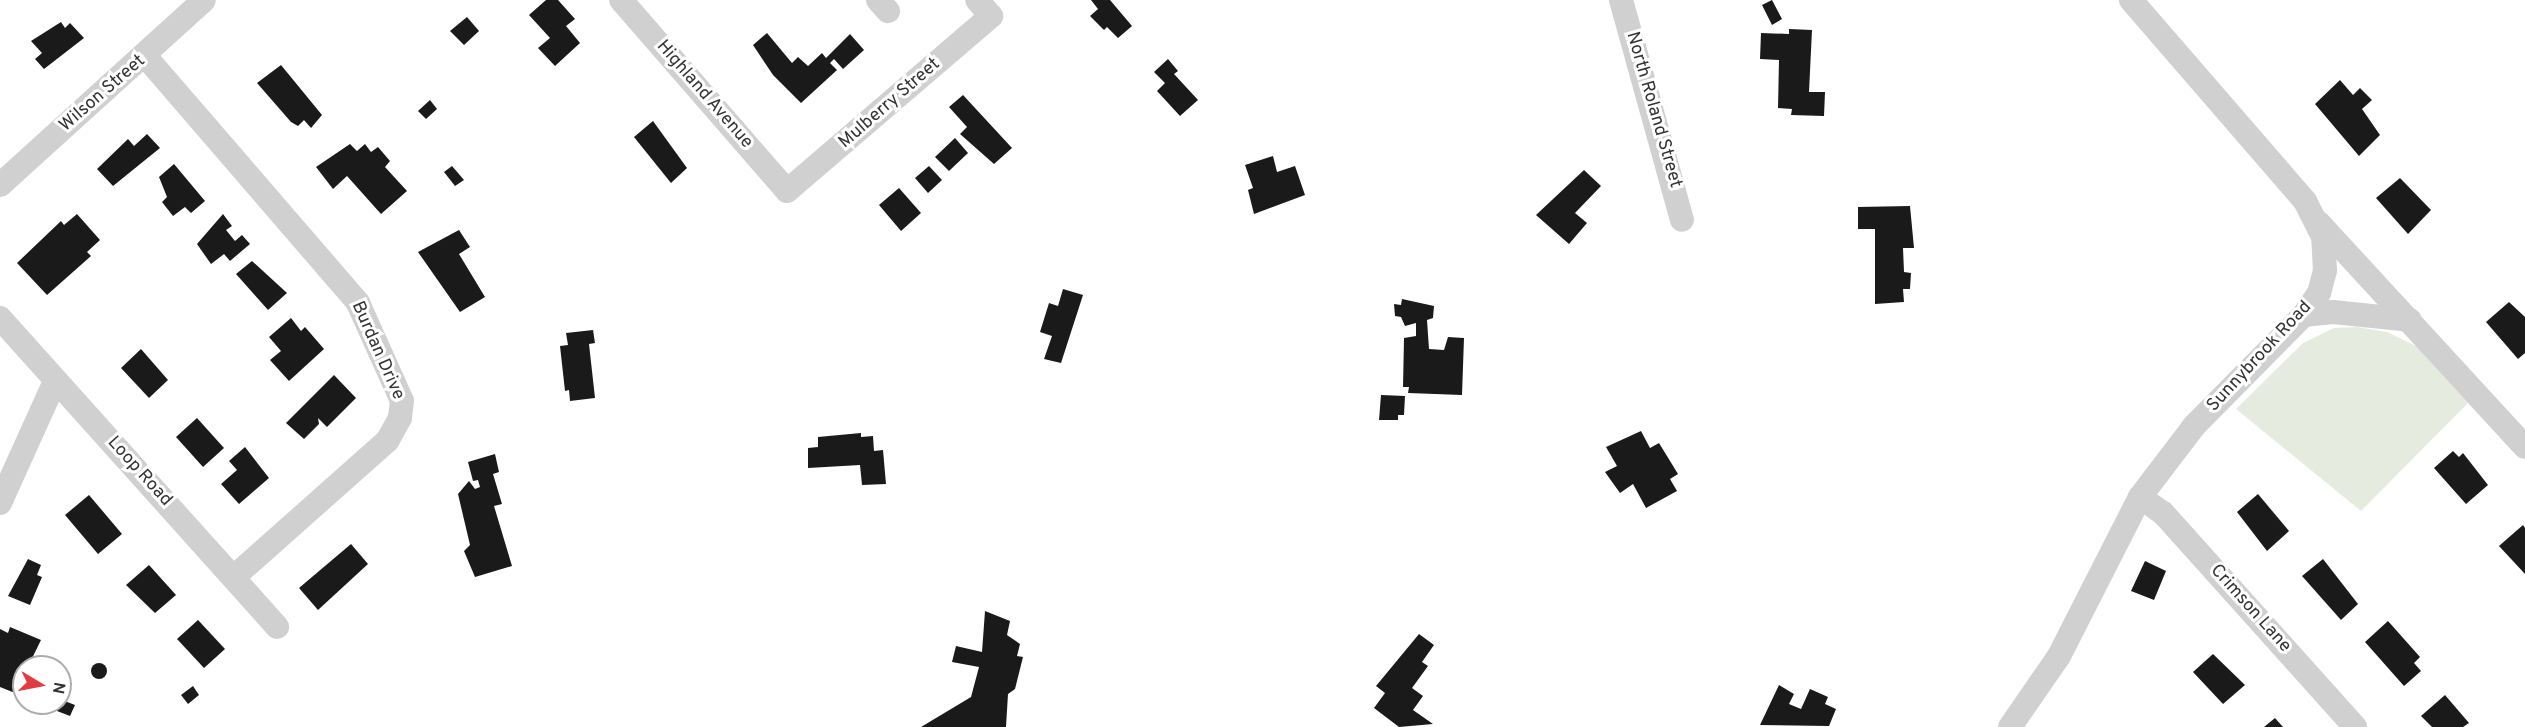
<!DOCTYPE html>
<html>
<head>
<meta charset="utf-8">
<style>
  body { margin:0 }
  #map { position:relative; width:2525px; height:727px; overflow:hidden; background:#fff; font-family:Overpass,sans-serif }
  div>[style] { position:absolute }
  .green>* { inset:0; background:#e5ecdf }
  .building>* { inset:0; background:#1a1a1a }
  .round { border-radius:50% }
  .minor>* { height:24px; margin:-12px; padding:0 12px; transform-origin:12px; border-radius:12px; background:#d0d0d0 }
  span { translate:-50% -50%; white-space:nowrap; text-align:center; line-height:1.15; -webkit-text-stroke:6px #fff; paint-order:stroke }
  .street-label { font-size:18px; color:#333 }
  .north { position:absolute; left:12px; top:655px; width:60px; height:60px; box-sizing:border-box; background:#fff; border:2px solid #adadad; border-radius:50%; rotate:100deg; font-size:16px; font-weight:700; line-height:24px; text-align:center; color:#333 }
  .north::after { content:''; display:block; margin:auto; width:21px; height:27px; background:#e23c42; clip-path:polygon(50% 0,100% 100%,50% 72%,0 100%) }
</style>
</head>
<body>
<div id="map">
  <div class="green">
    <i style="clip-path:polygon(2357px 327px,2387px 332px,2416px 346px,2468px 403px,2361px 511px,2236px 409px,2303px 343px,2334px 328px)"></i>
  </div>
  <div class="building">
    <i style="clip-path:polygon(546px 0,558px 0,575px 19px,566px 26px,580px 43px,555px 66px,538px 48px,550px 38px,529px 15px)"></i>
    <i style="clip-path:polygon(1091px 0,1110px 0,1132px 26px,1118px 38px,1107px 27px,1104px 30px,1090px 16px,1098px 9px)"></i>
    <i style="clip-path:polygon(1772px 0,1782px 19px,1772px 25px,1762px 5px)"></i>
    <i style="clip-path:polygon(467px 17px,479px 31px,464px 45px,450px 31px)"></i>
    <i style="clip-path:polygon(61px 22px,65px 28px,70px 23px,84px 38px,44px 69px,35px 59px,42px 53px,31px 41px)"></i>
    <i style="clip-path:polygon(1789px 29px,1812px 30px,1809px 92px,1825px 92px,1824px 116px,1791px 115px,1792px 109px,1778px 108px,1779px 60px,1760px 59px,1761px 33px,1789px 34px)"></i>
    <i style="clip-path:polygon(767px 33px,792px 63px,798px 57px,808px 66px,822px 53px,826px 58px,850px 34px,864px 50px,843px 69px,834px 59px,830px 63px,837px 70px,801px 103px,773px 75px,753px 45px)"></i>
    <i style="clip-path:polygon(1168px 59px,1178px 71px,1174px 74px,1198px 100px,1180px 116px,1157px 91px,1165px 83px,1154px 72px)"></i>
    <i style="clip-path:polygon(281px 65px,322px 115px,311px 128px,304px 120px,298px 126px,291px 122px,257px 83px)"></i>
    <i style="clip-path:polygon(2340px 80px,2353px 95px,2360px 88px,2372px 100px,2362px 109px,2380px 135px,2359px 156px,2315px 104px)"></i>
    <i style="clip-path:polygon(963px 95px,1012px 148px,994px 164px,960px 134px,967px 127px,949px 107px)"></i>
    <i style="clip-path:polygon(430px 100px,437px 109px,426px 119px,418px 111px)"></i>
    <i style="clip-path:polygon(653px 121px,687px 168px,671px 183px,634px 137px)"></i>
    <i style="clip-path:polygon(147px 134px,160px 148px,113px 186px,97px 169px,128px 139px,134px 146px)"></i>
    <i style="clip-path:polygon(955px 138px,968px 153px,949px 171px,935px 157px)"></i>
    <i style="clip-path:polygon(350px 144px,357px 151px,365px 144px,371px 152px,378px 147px,390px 161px,385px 167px,407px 191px,381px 214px,347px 176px,333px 189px,316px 167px)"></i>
    <i style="clip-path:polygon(1273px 156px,1277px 172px,1295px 166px,1305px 195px,1254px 214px,1248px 190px,1253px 188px,1245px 165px)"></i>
    <i style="clip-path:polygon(174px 164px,205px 201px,191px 213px,185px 207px,173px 216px,162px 202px,167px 197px,159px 177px)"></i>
    <i style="clip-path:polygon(452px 166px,464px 180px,455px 186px,444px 172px)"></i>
    <i style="clip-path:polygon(929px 166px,942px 180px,928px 193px,915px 178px)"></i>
    <i style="clip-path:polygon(1584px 170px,1601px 186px,1575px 213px,1587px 223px,1569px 244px,1536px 215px)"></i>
    <i style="clip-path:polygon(2400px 178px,2431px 210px,2408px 234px,2376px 198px)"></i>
    <i style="clip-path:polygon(899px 188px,921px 213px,901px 231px,879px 205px)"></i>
    <i style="clip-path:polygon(1910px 206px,1914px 248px,1903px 248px,1904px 272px,1911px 273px,1910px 289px,1903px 289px,1904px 302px,1875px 304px,1875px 229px,1858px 229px,1858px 207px)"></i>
    <i style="clip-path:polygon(77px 214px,100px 240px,87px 252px,91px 256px,47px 295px,17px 263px,61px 221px,64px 225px)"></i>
    <i style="clip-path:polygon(223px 214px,232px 226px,226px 230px,235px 241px,242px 235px,250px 244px,230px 261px,224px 254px,211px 264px,197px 244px)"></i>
    <i style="clip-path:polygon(459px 230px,470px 247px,459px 254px,485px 297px,460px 312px,418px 252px)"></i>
    <i style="clip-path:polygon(252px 261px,287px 293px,268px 310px,236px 274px)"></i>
    <i style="clip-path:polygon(1063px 289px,1083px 295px,1061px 363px,1044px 359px,1052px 336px,1040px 332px,1049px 303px,1058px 306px)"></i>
    <i style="clip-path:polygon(1402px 299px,1434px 306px,1433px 318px,1427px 320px,1429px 349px,1444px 350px,1448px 337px,1464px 338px,1462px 395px,1408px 393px,1409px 387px,1403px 387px,1404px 338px,1416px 336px,1416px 323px,1405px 326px,1401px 317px,1395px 316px,1394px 304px,1401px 305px)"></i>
    <i style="clip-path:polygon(2509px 302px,2525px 317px,2525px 353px,2518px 359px,2486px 322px)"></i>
    <i style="clip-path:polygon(291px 318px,301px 331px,305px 327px,324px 349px,289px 381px,270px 360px,281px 351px,269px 337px)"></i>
    <i style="clip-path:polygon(593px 330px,595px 343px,589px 344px,595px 398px,570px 401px,569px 390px,565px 391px,560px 346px,568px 345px,566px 333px)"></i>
    <i style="clip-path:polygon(141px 349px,168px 380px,149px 398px,121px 368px)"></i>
    <i style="clip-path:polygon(334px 375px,356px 398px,327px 427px,318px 418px,319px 424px,304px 439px,286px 423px)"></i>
    <i style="clip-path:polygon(1381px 395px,1405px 396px,1404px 415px,1398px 415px,1398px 420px,1379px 420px)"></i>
    <i style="clip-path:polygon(197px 418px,224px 448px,203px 467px,176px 437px)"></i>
    <i style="clip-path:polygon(1641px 431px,1650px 448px,1659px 443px,1678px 474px,1670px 479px,1677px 491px,1646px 508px,1633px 484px,1620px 493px,1605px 472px,1617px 466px,1606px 447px)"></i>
    <i style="clip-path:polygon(861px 433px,861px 437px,873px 436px,874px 451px,883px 450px,886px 484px,862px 485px,860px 465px,808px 468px,808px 448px,818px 447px,818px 437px)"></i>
    <i style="clip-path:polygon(245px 447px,269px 478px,239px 504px,221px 484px,237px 470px,229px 461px)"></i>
    <i style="clip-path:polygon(2453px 451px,2459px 457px,2463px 453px,2488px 485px,2466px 504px,2434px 468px)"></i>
    <i style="clip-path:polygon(495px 454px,499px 472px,493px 474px,502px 504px,494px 506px,512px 566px,475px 577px,464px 551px,470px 545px,458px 494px,469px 481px,475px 489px,480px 487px,478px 480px,473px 481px,468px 462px)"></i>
    <i style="clip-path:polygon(2258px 494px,2289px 531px,2267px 551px,2237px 512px)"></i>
    <i style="clip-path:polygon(89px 495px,122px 534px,98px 554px,65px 515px)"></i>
    <i style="clip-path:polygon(2523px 525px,2525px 528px,2525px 574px,2499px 546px)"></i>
    <i style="clip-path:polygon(351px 544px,368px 564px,318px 610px,299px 588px)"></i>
    <i style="clip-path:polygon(28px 559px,41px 565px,37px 575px,42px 577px,30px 605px,8px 596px)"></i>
    <i style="clip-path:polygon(2323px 559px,2358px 604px,2341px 620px,2302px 576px)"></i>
    <i style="clip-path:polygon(2145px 561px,2166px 571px,2154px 600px,2131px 591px)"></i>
    <i style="clip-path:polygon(149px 565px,176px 595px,155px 613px,126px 585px)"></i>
    <i style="clip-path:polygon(985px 611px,1010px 621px,1007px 635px,1020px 644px,1017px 656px,1023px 657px,1015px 689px,1008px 694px,1006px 727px,921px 727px,971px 697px,979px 667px,952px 662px,956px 646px,982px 652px)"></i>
    <i style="clip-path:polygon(198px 620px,225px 649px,204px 668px,177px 639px)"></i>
    <i style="clip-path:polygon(2388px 621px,2420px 657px,2414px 663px,2421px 671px,2404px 686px,2365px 642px)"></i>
    <i style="clip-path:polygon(10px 627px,41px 640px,15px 693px,0 687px,0 629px,8px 633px)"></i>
    <i style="clip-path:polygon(1419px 634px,1434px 645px,1422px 662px,1428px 666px,1412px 688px,1423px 696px,1413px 710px,1433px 724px,1399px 727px,1374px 708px,1385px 693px,1376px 686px)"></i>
    <i style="clip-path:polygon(2213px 654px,2245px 685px,2223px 704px,2193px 672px)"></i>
    <i class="round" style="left:91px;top:663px;width:16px;height:16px"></i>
    <i style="clip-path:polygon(1779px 685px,1794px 694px,1789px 704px,1801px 709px,1810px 689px,1828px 697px,1825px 704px,1836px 709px,1829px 726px,1760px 725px)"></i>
    <i style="clip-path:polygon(193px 686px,199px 695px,188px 704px,181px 695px)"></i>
    <i style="clip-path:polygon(2445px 695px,2469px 723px,2463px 727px,2432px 727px,2421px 716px)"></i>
    <i style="clip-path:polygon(62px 700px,75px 705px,70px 716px,57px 711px)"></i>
    <i style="clip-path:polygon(2275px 718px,2283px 727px,2264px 727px)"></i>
  </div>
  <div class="minor">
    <i style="left:621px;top:0;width:253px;rotate:49deg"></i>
    <i style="left:787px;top:191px;width:269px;rotate:-40.6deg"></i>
    <i style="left:991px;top:16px;width:21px;rotate:-131deg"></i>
    <i style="left:878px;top:0;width:15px;rotate:48deg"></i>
    <i style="left:1621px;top:0;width:228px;rotate:74.5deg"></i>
    <i style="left:146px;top:57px;width:325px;rotate:49.2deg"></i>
    <i style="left:358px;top:303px;width:107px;rotate:65.8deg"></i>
    <i style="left:402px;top:401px;width:17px;rotate:97deg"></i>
    <i style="left:400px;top:418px;width:26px;rotate:119deg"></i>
    <i style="left:387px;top:441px;width:205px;rotate:138.4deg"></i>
    <i style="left:0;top:185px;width:275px;rotate:-42.2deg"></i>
    <i style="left:2319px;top:223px;width:304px;rotate:47.4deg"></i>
    <i style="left:2304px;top:315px;width:29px;rotate:-6deg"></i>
    <i style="left:2333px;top:312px;width:77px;rotate:5.9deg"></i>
    <i style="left:0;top:318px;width:415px;rotate:48.1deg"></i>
    <i style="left:2140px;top:497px;width:28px;rotate:35deg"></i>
    <i style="left:2163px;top:513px;width:288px;rotate:48.1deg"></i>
    <i style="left:0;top:503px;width:134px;rotate:-65.7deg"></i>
    <i style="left:2010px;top:727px;width:86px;rotate:-55.4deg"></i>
    <i style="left:2059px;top:656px;width:178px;rotate:-63deg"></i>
    <i style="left:2140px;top:497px;width:89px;rotate:-52.7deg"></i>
    <i style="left:2194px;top:426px;width:156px;rotate:-45.3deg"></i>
    <i style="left:2304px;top:315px;width:27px;rotate:-56deg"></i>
    <i style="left:2319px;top:293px;width:23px;rotate:-75deg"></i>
    <i style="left:2325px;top:271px;width:34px;rotate:-93deg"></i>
    <i style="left:2323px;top:237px;width:40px;rotate:-116.6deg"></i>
    <i style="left:2305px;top:201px;width:266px;rotate:-130.9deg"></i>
  </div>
  <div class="street-label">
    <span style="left:103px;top:94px;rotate:-41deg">Wilson Street</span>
    <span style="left:704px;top:95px;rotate:49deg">Highland Avenue</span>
    <span style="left:890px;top:104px;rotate:-41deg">Mulberry Street</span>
    <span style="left:1653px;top:110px;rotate:74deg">North Roland Street</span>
    <span style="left:377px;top:351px;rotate:66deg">Burdan Drive</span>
    <span style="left:2260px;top:357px;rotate:-47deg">Sunnybrook Road</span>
    <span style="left:139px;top:472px;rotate:48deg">Loop Road</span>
    <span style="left:2250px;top:609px;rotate:48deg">Crimson Lane</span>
  </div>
  <div class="north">N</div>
</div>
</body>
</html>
